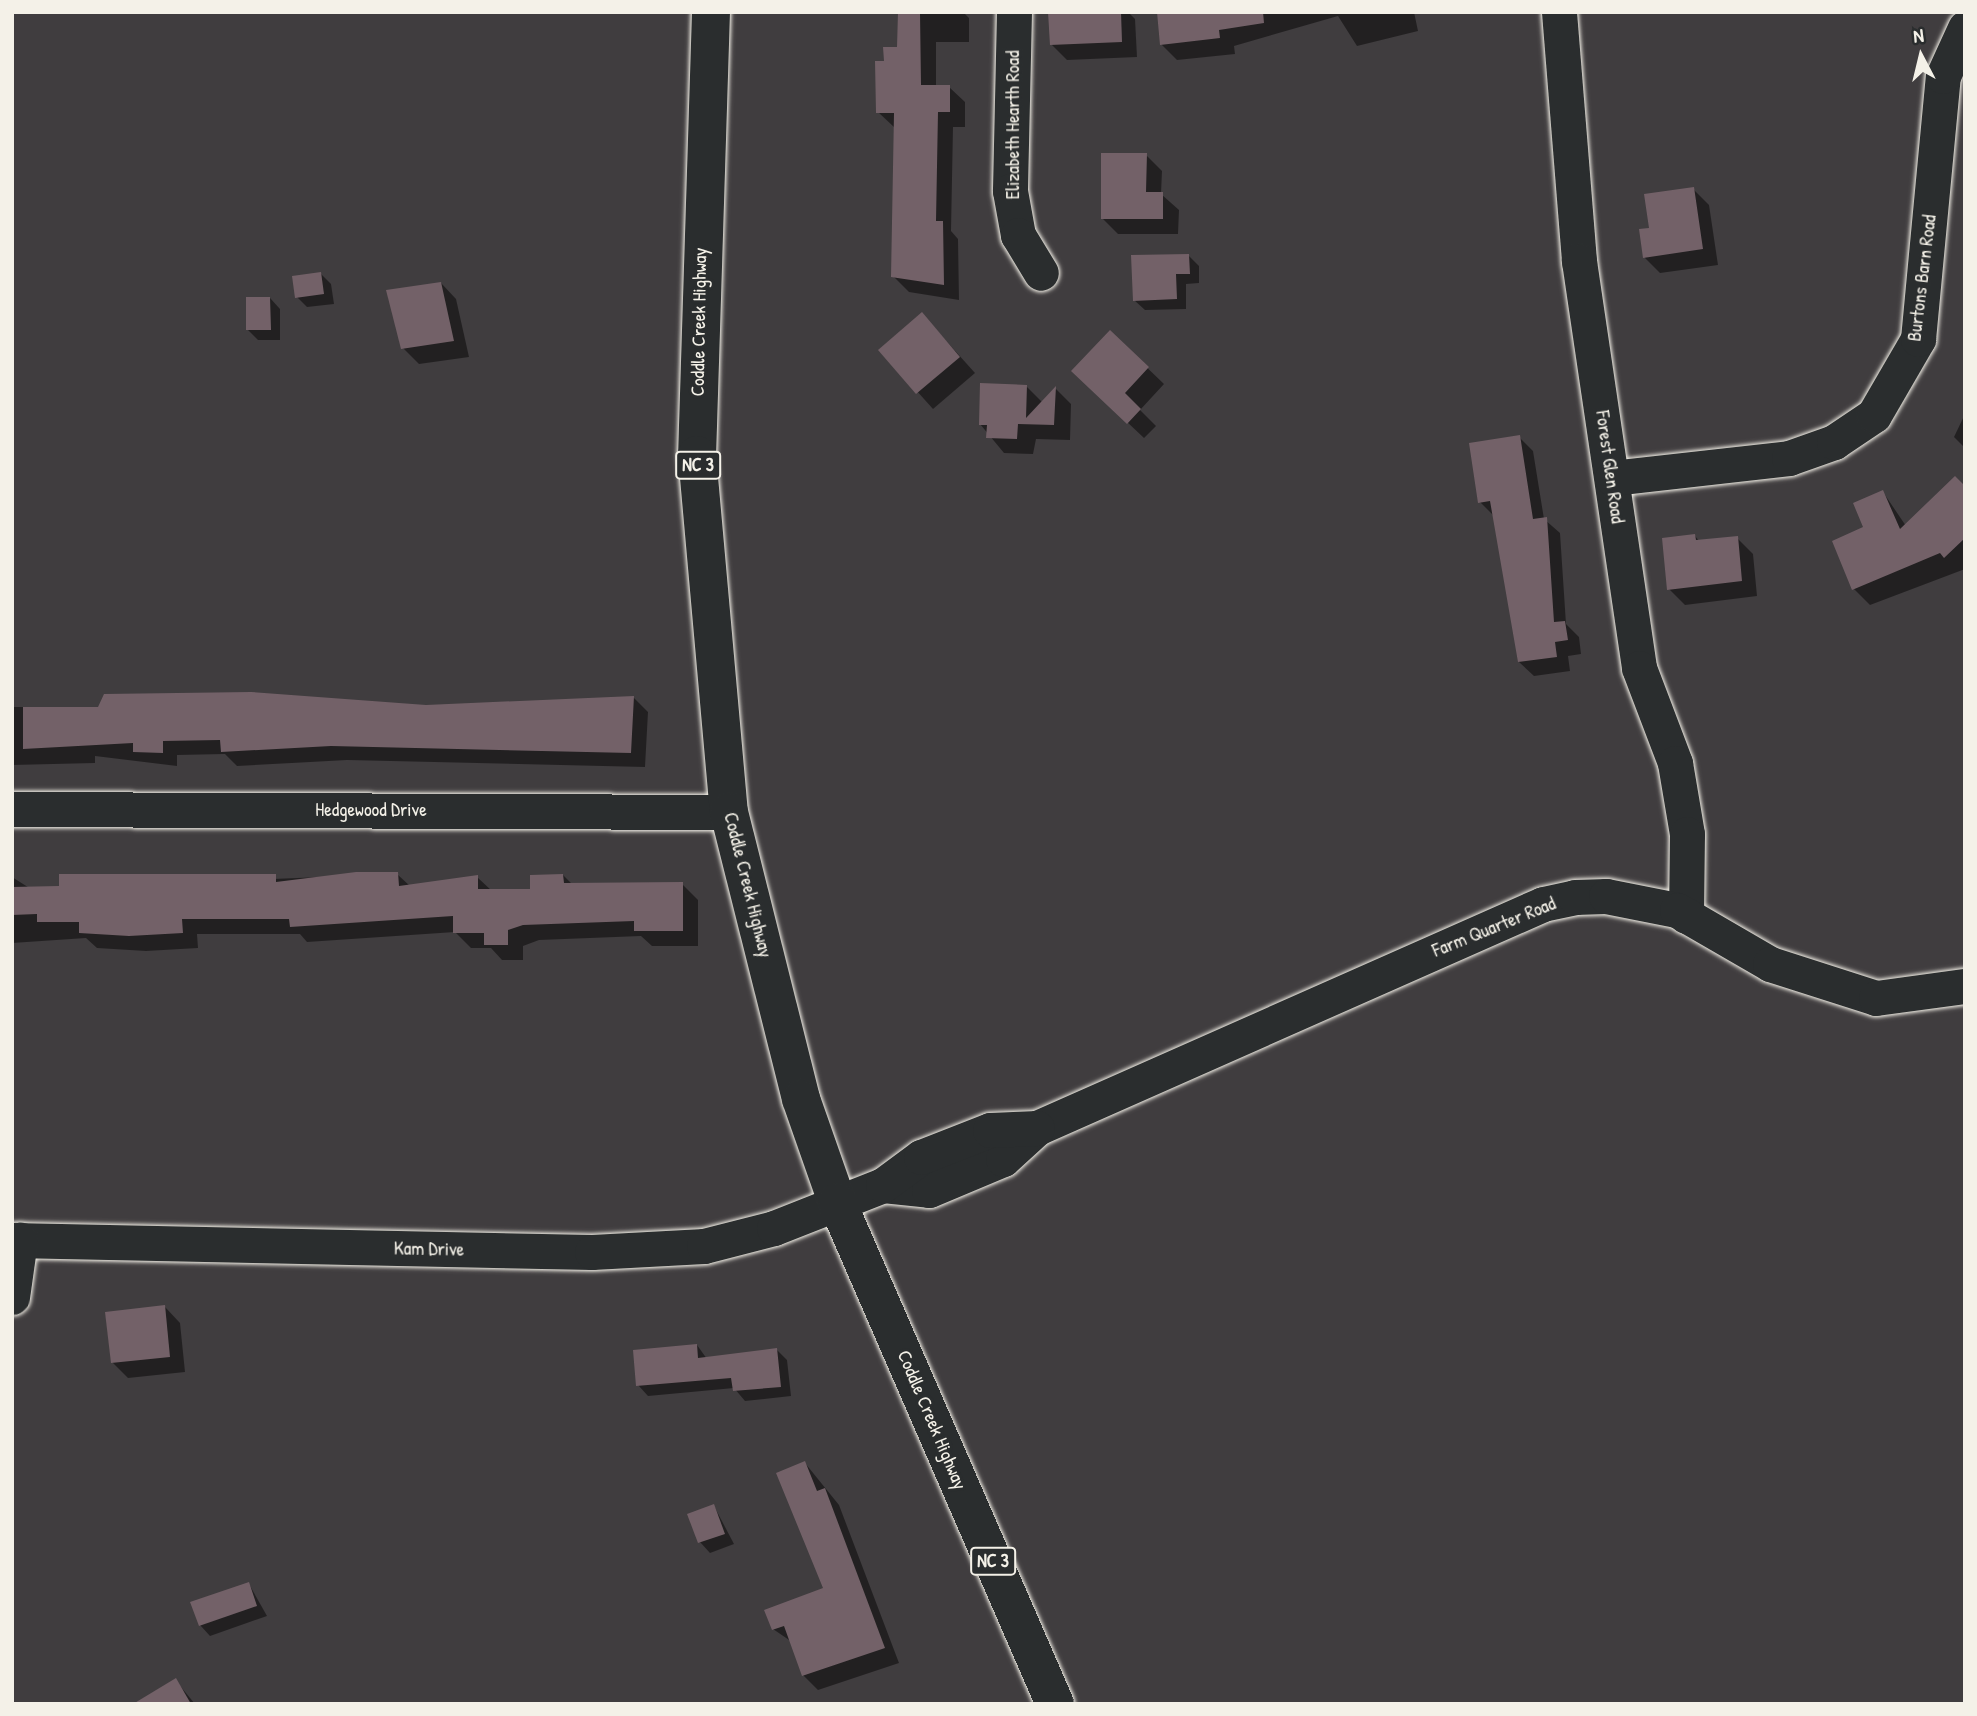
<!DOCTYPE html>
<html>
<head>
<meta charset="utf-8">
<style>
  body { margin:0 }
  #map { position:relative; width:1977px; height:1716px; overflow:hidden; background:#403d3f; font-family:"Patrick Hand",sans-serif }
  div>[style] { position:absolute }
  .shadow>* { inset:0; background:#0007 }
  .building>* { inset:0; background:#736168 }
  .roads { filter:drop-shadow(0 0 2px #f4f1e8) drop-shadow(0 0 2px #f4f1e8) }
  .minor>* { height:35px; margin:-17.5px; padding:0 17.5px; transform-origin:17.5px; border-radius:17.5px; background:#2a2d2e }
  .major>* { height:38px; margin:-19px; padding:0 19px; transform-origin:19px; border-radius:19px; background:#2a2d2e }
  span { translate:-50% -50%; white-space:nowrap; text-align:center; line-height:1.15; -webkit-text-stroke:6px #2a2d2e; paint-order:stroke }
  .shield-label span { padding:2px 5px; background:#2a2d2e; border:2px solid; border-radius:5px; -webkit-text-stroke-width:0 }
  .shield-label { font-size:18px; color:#f4f1e8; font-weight:700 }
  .street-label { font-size:19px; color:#f4f1e8 }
  .frame { position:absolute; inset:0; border:14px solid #f4f1e8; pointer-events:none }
  .north { position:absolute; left:1886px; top:21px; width:70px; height:70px; -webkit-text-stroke:5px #2a2d2e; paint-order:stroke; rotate:353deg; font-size:19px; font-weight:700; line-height:28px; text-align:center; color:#f4f1e8 }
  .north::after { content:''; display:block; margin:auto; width:24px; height:32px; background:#f4f1e8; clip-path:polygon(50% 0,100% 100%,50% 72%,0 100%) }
</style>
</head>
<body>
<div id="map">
  <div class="shadow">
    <i style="clip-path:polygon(899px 12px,963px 12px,969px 18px,969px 42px,936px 42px,936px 87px,949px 87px,965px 102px,965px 127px,953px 127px,951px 231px,958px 239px,959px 300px,909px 292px,893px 276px,895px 128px,878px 112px,886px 63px,899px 49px)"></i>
    <i style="clip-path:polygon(1050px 12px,1128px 12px,1135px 19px,1137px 57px,1067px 60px,1051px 44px)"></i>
    <i style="clip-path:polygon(1158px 12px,1414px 12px,1418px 31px,1357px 46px,1338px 16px,1234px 46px,1235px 54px,1177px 60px,1161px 44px)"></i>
    <i style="clip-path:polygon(1146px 155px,1162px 171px,1161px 194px,1179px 210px,1178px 234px,1118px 234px,1102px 218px)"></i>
    <i style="clip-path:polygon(1693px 189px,1709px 205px,1718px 265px,1660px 273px,1645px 258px,1651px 229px)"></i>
    <i style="clip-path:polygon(1188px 255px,1199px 266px,1199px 283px,1186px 284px,1186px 309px,1145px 310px,1134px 300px)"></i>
    <i style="clip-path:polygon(321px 274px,331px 284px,334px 304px,307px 307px,297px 297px)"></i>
    <i style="clip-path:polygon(441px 283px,456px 299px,469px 357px,419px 364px,403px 348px)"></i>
    <i style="clip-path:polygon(270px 298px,280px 309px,280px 340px,258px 340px,248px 330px)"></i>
    <i style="clip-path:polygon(922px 314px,975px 373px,933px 409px,880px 350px)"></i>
    <i style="clip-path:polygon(1110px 332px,1164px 384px,1140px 410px,1156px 426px,1144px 438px,1089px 386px)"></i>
    <i style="clip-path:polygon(1026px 386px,1043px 403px,1056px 389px,1071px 404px,1070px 440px,1036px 439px,1033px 454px,1004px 453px,980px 424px)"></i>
    <i style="clip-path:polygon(1965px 414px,1965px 448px,1954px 437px)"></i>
    <i style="clip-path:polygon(1519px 437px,1533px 451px,1544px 519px,1560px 533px,1566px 624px,1579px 637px,1581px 654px,1568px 656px,1570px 671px,1534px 676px,1519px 662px,1494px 516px,1480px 502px)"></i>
    <i style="clip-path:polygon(1965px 488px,1965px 569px,1870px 605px,1854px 589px,1866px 528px,1883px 492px,1906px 526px)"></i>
    <i style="clip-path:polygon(1695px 536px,1700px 542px,1737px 538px,1753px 554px,1757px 596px,1685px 605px,1669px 589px)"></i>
    <i style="clip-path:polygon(634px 698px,648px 712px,645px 767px,347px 760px,237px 766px,225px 754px,177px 755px,177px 766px,95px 756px,95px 763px,12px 765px,12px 707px,426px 707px)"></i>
    <i style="clip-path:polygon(397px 874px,410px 886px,477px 877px,492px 891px,532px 891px,563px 875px,572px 884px,682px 884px,698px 900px,698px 946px,652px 946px,641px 936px,539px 940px,523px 946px,523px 960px,502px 960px,491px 948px,471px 948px,455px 932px,307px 942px,300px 934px,197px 934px,198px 948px,146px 951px,97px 948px,86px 938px,12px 943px,12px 877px,31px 889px)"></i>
    <i style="clip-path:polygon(165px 1307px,180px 1323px,185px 1372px,128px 1378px,112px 1362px)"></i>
    <i style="clip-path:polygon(697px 1345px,707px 1359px,777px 1350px,787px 1360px,791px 1396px,745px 1401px,734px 1388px,648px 1396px,638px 1385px)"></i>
    <i style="clip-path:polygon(805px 1463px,839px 1505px,899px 1663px,818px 1690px,803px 1675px,792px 1642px,773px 1629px,825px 1589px)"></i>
    <i style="clip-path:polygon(714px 1506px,734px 1544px,710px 1553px,700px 1542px)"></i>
    <i style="clip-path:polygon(249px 1584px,267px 1616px,210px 1636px,200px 1625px)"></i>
    <i style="clip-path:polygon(176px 1681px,195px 1704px,153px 1704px)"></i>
  </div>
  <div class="building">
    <i style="clip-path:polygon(898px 12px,920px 12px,921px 85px,950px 85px,950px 112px,938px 112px,936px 221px,943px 221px,944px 285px,891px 277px,894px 113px,876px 113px,875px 61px,884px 61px,883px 47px,897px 47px)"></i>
    <i style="clip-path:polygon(1048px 12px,1121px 12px,1122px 42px,1050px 45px)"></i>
    <i style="clip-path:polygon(1157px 12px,1263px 12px,1264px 23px,1219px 30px,1220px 38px,1160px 45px)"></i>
    <i style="clip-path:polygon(1101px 153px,1147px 153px,1146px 192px,1163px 192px,1163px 219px,1101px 219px)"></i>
    <i style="clip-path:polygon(1694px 187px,1703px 249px,1643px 258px,1639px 229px,1649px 228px,1644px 194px)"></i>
    <i style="clip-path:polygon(1189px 254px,1190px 274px,1176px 274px,1177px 299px,1133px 301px,1131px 255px)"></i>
    <i style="clip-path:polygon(321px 272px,324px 294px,295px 298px,292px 276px)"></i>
    <i style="clip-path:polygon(441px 282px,454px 341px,401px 349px,386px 290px)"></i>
    <i style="clip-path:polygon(246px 297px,270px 297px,271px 330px,246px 330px)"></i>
    <i style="clip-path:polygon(922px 312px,960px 357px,916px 394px,878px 350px)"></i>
    <i style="clip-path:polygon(1110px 330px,1149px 367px,1125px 393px,1141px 409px,1127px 424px,1071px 371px)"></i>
    <i style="clip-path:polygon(980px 383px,1027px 385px,1026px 418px,1056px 386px,1054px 425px,1018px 424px,1017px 439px,986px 438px,987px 425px,979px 425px)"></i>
    <i style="clip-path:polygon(1520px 435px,1533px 519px,1547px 517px,1554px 622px,1565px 621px,1568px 640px,1555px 642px,1557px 657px,1518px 662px,1490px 501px,1478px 503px,1469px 443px)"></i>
    <i style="clip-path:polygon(1955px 476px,1965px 486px,1965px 538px,1944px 558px,1940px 553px,1852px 590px,1832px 541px,1863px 527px,1853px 503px,1883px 490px,1900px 529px)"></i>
    <i style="clip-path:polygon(1695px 534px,1696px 540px,1738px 536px,1742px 581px,1667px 590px,1662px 538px)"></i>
    <i style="clip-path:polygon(251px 692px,426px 705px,634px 696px,631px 753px,331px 746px,221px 752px,220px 740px,163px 741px,163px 753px,133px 752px,133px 743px,23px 749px,23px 707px,98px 707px,104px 694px)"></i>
    <i style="clip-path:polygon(356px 872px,398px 872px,399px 886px,478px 875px,478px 889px,530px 889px,530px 875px,563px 874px,564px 883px,683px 882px,683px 931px,634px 931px,634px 921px,523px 925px,508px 930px,508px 945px,484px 945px,484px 933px,453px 933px,453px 916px,290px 927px,289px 919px,182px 919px,183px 933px,129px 936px,79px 933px,79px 922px,37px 922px,37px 914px,12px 915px,12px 887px,59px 886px,59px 874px,276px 874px,276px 882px)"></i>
    <i style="clip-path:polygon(165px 1305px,170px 1357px,111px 1363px,105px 1312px)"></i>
    <i style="clip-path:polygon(697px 1344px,698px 1358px,777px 1348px,781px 1387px,733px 1391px,731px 1378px,636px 1386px,633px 1350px)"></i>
    <i style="clip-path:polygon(805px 1461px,817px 1491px,825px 1488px,885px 1648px,802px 1676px,784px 1626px,772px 1630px,764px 1610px,823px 1588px,776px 1473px)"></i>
    <i style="clip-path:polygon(714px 1504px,725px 1534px,698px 1543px,687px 1514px)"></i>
    <i style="clip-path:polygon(249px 1582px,257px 1606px,199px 1626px,190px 1602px)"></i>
    <i style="clip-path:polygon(176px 1678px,191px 1704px,133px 1704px)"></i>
  </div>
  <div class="roads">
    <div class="minor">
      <i style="left:1014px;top:12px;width:179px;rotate:91.3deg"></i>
      <i style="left:1010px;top:191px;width:45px;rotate:79.7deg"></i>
      <i style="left:1018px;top:235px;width:44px;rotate:58.8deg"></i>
      <i style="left:1559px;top:12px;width:250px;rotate:85.4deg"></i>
      <i style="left:1579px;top:261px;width:411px;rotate:81.6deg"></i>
      <i style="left:1639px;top:668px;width:102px;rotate:69.2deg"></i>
      <i style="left:1675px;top:763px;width:72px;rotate:80.4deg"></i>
      <i style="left:1687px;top:834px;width:82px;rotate:90.7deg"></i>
      <i style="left:1612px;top:478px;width:178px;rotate:-6.4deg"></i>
      <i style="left:1789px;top:458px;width:48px;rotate:-19.6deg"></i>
      <i style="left:1834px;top:442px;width:48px;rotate:-34deg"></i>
      <i style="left:1874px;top:415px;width:88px;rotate:-59.9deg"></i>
      <i style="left:1918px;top:339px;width:264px;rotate:-84.6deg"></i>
      <i style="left:1943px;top:76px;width:53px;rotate:-65.4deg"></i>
      <i style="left:12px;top:809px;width:717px;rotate:0.24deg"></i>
      <i style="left:883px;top:1185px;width:46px;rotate:6.2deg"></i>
      <i style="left:929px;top:1190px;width:80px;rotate:-22.7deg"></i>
      <i style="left:1003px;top:1159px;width:46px;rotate:-42.4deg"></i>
      <i style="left:1037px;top:1128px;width:553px;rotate:-23.88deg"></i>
      <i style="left:1543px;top:904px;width:33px;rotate:-12deg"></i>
      <i style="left:1575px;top:897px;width:31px;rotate:-2deg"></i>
      <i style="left:1606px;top:896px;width:72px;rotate:11.2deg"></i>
      <i style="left:1677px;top:910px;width:108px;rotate:30.1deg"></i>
      <i style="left:1770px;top:964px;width:111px;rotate:17.8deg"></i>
      <i style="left:1876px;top:998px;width:90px;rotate:-7.7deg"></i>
      <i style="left:12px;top:1240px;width:580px;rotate:1.19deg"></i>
      <i style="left:592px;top:1252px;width:112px;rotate:-3.1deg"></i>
      <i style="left:704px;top:1246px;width:72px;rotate:-14.4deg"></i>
      <i style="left:774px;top:1228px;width:117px;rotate:-21.5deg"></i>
      <i style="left:883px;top:1185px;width:47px;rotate:-36.4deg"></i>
      <i style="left:921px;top:1157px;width:74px;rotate:-21.4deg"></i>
      <i style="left:990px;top:1130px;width:47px;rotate:-2.4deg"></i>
      <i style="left:12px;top:1297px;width:58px;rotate:-82deg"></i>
    </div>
    <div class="major">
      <i style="left:711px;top:12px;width:443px;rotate:91.8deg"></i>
      <i style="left:697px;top:455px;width:358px;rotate:84.9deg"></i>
      <i style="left:729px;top:812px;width:296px;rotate:75.9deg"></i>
      <i style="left:801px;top:1099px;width:109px;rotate:70.7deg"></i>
      <i style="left:837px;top:1202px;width:547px;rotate:66.53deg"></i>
    </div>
  </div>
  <div class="shield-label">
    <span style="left:698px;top:465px">NC 3</span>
    <span style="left:993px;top:1561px">NC 3</span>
  </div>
  <div class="street-label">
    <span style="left:1013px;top:125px;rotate:-90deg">Elizabeth Hearth Road</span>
    <span style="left:1922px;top:278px;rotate:-83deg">Burtons Barn Road</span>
    <span style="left:699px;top:322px;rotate:-89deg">Coddle Creek Highway</span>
    <span style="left:1610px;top:467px;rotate:82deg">Forest Glen Road</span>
    <span style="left:371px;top:810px">Hedgewood Drive</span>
    <span style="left:748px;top:885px;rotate:76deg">Coddle Creek Highway</span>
    <span style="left:1494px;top:927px;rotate:-22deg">Farm Quarter Road</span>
    <span style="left:429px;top:1249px;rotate:1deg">Kam Drive</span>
    <span style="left:932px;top:1420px;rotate:67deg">Coddle Creek Highway</span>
  </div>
  <div class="frame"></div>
  <div class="north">N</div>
</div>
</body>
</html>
